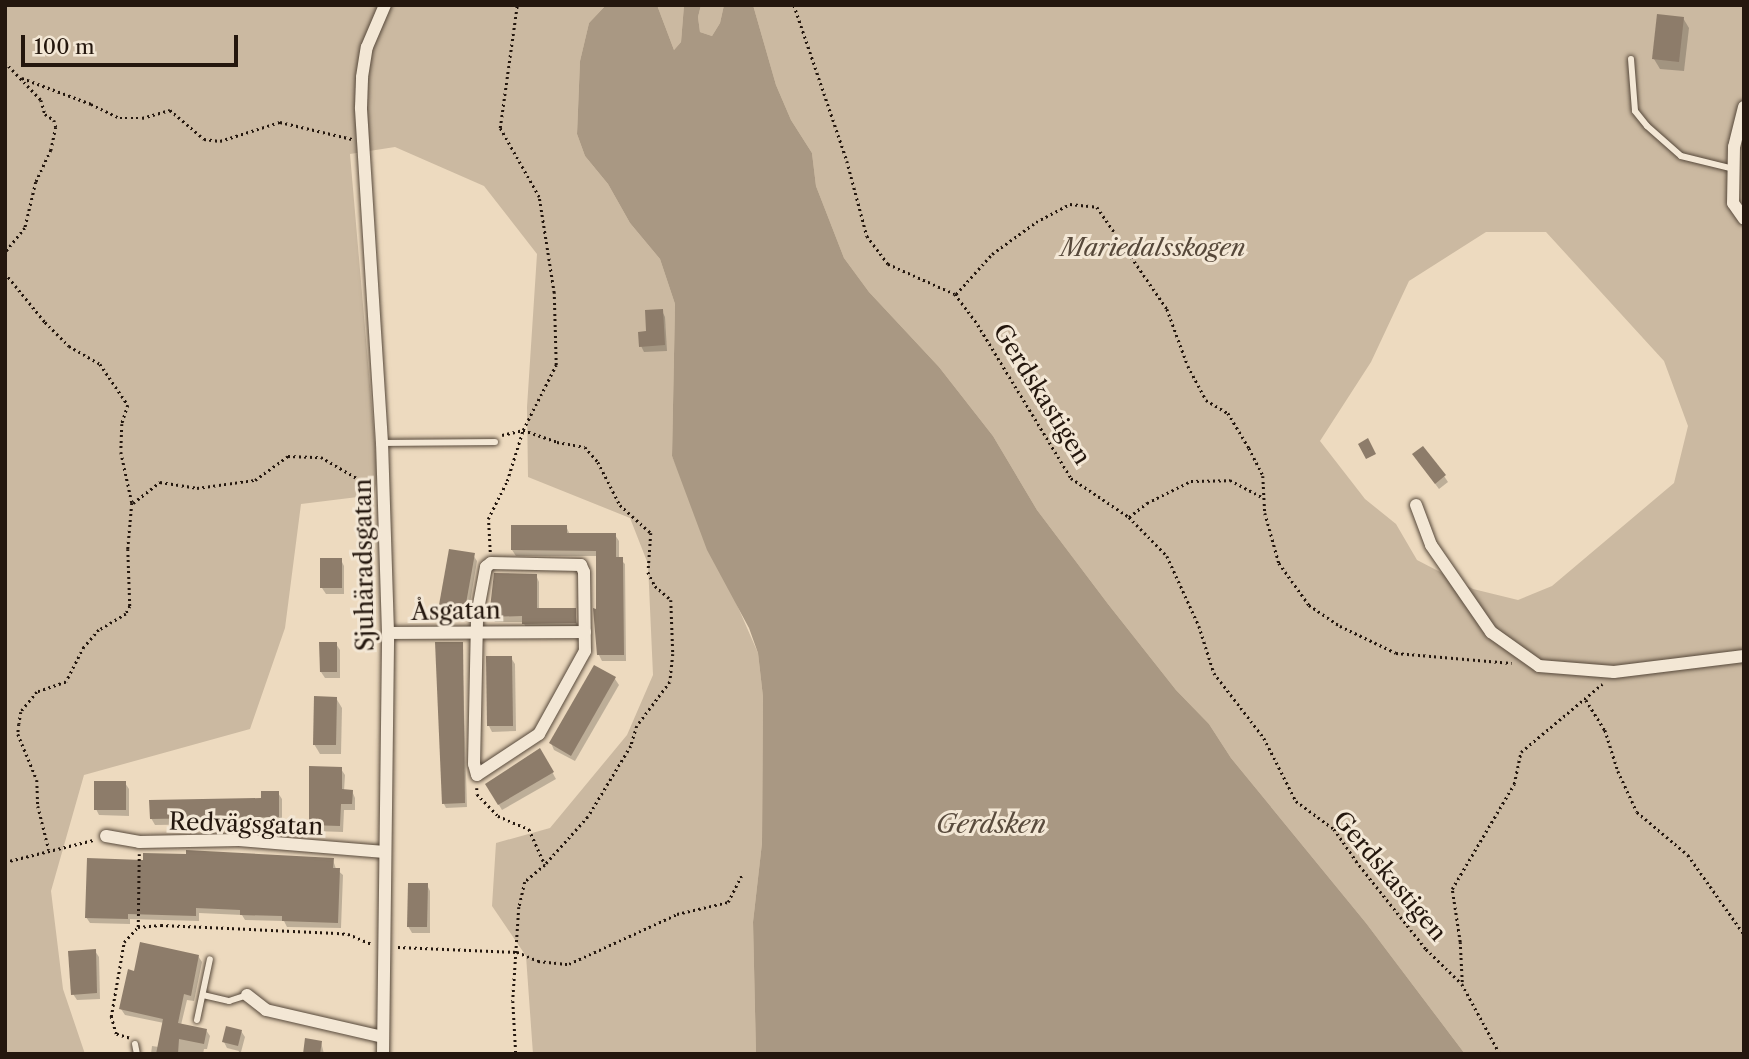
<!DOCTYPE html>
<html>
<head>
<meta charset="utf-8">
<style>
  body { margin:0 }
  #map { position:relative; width:1749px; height:1059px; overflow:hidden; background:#eddabf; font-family:"Libre Caslon Text",serif }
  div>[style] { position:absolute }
  .green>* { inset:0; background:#cbb9a1 }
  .water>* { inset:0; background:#a99883 }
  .shadow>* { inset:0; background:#0003 }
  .building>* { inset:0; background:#8d7c6a }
  .path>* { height:2.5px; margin-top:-1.25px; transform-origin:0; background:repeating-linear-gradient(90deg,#24170e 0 2px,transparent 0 5.5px) }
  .roads { filter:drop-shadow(0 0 2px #56483a) drop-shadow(0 0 2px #56483a) }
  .service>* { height:6px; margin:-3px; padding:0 3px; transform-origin:3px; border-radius:3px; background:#f3e7d5 }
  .minor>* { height:12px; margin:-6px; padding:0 6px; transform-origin:6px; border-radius:6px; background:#f3e7d5 }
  span { translate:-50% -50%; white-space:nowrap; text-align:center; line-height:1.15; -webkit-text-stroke:6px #f3e7d5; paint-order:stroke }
  .park-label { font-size:24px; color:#56483a; font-style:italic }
  .street-label { font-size:24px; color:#24170e }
  .water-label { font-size:26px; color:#594b3d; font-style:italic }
  .frame { position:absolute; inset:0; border:7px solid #24170e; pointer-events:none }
  .scale { position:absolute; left:21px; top:35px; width:217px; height:32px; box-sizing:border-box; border:4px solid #24170e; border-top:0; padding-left:9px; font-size:21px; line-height:24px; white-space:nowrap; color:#24170e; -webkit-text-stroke:5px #f3e7d5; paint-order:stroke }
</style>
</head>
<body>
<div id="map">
  <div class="green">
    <i style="clip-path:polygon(5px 5px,606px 5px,589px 23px,580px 61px,577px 134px,585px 156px,608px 184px,630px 223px,660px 259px,675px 304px,672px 456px,758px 653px,763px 697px,762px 843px,753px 922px,756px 1054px,533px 1054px,526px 956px,492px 906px,496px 843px,550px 828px,627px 735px,653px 675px,648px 564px,630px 518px,528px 477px,527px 407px,537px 254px,484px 186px,395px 147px,350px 154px,375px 444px,377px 478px,374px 495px,301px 504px,285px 628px,250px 729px,84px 775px,51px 891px,63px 989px,85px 1054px,5px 1054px)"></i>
    <i style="clip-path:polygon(657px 5px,684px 5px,681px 42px,674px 50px)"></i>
    <i style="clip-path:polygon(701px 5px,724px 5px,720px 23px,712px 36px,700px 32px,698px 17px)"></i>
    <i style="clip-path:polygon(evenodd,753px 5px,1744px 5px,1744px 1054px,1465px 1054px,1366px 923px,1231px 758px,1209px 724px,1176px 690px,1108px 604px,1037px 510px,993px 436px,939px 367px,869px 292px,844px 258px,816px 186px,812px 153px,791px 120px,776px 85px,753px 5px,1486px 232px,1546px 232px,1664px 361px,1688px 426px,1674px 483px,1552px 586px,1518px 600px,1473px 589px,1417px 560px,1396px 524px,1365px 499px,1320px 441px,1371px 362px,1409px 281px,1486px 232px)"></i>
  </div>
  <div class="water">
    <i style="clip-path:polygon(606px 5px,657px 5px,674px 50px,681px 42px,684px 5px,701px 5px,698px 17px,700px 32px,712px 36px,720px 23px,724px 5px,753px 5px,776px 85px,791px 120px,812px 153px,816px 186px,844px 258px,869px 292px,939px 367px,993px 436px,1037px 510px,1108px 604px,1176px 690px,1209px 724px,1231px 758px,1366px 923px,1465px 1054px,756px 1054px,753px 922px,762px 843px,763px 697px,758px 653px,749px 628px,707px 550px,672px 456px,675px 304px,660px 259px,630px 223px,608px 184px,585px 156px,577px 134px,580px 61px,589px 23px)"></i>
  </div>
  <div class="shadow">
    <i style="clip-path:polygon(1683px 18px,1689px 28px,1684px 71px,1660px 69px,1654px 59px)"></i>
    <i style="clip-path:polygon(662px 311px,665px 317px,667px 351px,644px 352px,641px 346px)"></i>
    <i style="clip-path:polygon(1418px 461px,1444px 476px,1448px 482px,1439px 489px)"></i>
    <i style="clip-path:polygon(566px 526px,570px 535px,615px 535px,619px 541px,619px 558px,625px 564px,626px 661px,602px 661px,599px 655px,598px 556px,516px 556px,512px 550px)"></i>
    <i style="clip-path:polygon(473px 555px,477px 561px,468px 615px,444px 611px,441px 604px)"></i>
    <i style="clip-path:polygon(341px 560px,344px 566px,344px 594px,326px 594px,322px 588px)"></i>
    <i style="clip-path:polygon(536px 575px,539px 582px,539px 610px,575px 610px,578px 629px,527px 629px,523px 622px,495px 622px,491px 616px)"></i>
    <i style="clip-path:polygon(336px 644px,340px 650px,340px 678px,325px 678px,321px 672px)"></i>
    <i style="clip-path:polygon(462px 644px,467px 807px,446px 808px,444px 804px)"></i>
    <i style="clip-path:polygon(511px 658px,515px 664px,516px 731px,492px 732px,489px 726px)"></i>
    <i style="clip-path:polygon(595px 667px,615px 679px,619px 685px,575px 761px,554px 750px,551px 743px)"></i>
    <i style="clip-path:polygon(336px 698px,342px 708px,341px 754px,320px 754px,314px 744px)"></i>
    <i style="clip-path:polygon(540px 750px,556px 779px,502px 810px,487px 785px)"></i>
    <i style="clip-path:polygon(341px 769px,345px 775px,344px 791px,352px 791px,355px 798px,355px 810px,344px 810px,343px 832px,314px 831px,310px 825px)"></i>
    <i style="clip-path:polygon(125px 783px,129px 789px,129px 816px,99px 815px,96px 809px)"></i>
    <i style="clip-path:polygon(278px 793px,282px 799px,282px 823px,155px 825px,151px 818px,262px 800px)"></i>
    <i style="clip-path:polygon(333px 860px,336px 869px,343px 875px,341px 928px,287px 927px,284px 921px,245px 920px,242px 915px,199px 913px,199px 921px,130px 919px,130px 924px,90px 923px,86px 917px,145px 862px)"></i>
    <i style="clip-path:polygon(427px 885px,430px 891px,430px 933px,412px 933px,408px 926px)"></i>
    <i style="clip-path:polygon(95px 951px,99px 957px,100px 999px,77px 1000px,73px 994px)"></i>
    <i style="clip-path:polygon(198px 956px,202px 962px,194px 1001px,187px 1000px,181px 1025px,206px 1030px,210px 1036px,207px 1049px,204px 1049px,203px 1054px,151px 1054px,152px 1046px,159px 1047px,164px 1023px,125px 1015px,121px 1009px,135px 973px)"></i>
    <i style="clip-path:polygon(241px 1031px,245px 1037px,241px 1052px,251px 1054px,238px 1054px,239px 1051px,227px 1048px,224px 1042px)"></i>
    <i style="clip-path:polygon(321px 1042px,324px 1054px,304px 1054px)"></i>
  </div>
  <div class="building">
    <i style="clip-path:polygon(1657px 14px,1684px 17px,1679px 62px,1652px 59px)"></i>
    <i style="clip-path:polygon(663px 309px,665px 345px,639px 347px,638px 332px,646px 331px,645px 310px)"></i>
    <i style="clip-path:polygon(1368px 438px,1376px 454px,1366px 459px,1358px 444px)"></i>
    <i style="clip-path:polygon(1423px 446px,1446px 475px,1435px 484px,1412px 454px)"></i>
    <i style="clip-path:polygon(511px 525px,567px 525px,567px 533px,616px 533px,616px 557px,623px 557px,624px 655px,597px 655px,593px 608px,596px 609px,596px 551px,511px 550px)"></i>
    <i style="clip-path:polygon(449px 549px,475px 553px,465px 609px,439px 605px)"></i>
    <i style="clip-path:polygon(320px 558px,342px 558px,342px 588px,320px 588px)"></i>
    <i style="clip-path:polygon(494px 573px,537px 574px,537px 608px,576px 608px,576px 623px,522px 624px,522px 616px,489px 617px)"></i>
    <i style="clip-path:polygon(319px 642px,337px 642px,337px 672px,320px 672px)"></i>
    <i style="clip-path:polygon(435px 642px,463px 642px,465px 803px,442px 804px)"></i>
    <i style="clip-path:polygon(486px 656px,512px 656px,513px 726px,487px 726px)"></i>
    <i style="clip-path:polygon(594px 665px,616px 677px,571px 756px,549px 743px)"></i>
    <i style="clip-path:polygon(314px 696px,337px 697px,336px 745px,313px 745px)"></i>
    <i style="clip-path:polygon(540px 748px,554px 772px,498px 805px,485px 784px)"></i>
    <i style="clip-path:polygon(309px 766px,342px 767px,342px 789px,353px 790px,352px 804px,341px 804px,340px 826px,309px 825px)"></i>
    <i style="clip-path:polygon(94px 781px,126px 781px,126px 810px,94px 810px)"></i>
    <i style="clip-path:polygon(261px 791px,279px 791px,279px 817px,150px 819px,149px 800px,261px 798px)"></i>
    <i style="clip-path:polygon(186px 850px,334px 858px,333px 868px,340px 868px,338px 923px,282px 921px,282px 916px,240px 915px,240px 910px,196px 908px,196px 916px,128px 914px,128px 919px,85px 918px,87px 858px,143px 860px,143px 853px,186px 854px)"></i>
    <i style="clip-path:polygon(408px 883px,428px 883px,427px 927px,407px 927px)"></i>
    <i style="clip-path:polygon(140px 942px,199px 955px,191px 996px,184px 994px,178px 1023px,207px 1029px,204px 1044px,179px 1039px,178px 1054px,156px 1054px,163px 1019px,119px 1009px,128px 969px,134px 971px)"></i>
    <i style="clip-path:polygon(96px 949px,97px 993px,71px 995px,68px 951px)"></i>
    <i style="clip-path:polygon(226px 1026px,242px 1030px,238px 1046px,222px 1042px)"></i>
    <i style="clip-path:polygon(305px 1038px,322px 1041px,320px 1054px,303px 1054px)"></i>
  </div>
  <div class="path">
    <i style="left:794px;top:5px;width:165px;rotate:71.2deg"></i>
    <i style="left:847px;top:161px;width:78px;rotate:75.1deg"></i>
    <i style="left:867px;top:236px;width:35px;rotate:53deg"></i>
    <i style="left:888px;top:264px;width:73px;rotate:24.1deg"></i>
    <i style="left:955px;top:294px;width:39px;rotate:53deg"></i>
    <i style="left:978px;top:325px;width:179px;rotate:58.7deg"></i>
    <i style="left:1071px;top:478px;width:70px;rotate:33.9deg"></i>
    <i style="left:1129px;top:517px;width:54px;rotate:45.7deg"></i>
    <i style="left:1167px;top:556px;width:77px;rotate:65.4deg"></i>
    <i style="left:1199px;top:626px;width:49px;rotate:72.3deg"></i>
    <i style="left:1214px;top:673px;width:82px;rotate:52.4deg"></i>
    <i style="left:1264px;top:738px;width:71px;rotate:63.1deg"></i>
    <i style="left:1296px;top:801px;width:47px;rotate:36.4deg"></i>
    <i style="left:1334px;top:829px;width:39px;rotate:55deg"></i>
    <i style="left:1356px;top:861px;width:112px;rotate:51.5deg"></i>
    <i style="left:1426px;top:949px;width:50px;rotate:44.2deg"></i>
    <i style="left:1462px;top:984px;width:80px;rotate:61.5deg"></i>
    <i style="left:5px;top:62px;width:52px;rotate:46.5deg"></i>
    <i style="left:41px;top:100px;width:15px;rotate:74deg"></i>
    <i style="left:45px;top:114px;width:11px;rotate:34deg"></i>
    <i style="left:54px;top:120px;width:7px;rotate:74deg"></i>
    <i style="left:56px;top:127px;width:24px;rotate:102deg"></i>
    <i style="left:51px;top:150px;width:35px;rotate:115deg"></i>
    <i style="left:36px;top:182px;width:47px;rotate:103.4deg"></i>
    <i style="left:25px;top:228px;width:32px;rotate:129deg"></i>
    <i style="left:22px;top:78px;width:74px;rotate:20.6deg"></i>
    <i style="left:91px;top:104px;width:32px;rotate:26deg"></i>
    <i style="left:120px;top:118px;width:22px"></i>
    <i style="left:142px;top:118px;width:29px;rotate:-16deg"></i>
    <i style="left:170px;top:110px;width:45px;rotate:40.5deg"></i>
    <i style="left:204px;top:139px;width:16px;rotate:7deg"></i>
    <i style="left:220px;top:141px;width:63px;rotate:-17.6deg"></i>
    <i style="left:280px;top:122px;width:74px;rotate:13.3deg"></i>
    <i style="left:5px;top:273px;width:63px;rotate:50.8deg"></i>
    <i style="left:45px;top:322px;width:34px;rotate:45deg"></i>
    <i style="left:69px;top:346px;width:36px;rotate:30deg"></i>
    <i style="left:100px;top:364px;width:50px;rotate:55.7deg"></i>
    <i style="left:128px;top:405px;width:20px;rotate:108deg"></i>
    <i style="left:122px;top:424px;width:28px;rotate:92deg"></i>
    <i style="left:121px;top:452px;width:52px;rotate:77.8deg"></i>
    <i style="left:132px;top:503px;width:46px;rotate:95deg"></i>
    <i style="left:128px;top:549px;width:57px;rotate:88deg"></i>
    <i style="left:130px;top:606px;width:9px;rotate:117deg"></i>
    <i style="left:126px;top:614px;width:31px;rotate:149deg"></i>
    <i style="left:99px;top:630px;width:23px;rotate:131deg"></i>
    <i style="left:84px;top:647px;width:39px;rotate:117deg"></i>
    <i style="left:66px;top:682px;width:31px;rotate:161deg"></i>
    <i style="left:37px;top:692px;width:26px;rotate:129deg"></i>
    <i style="left:21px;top:712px;width:12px;rotate:99deg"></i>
    <i style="left:19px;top:724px;width:10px;rotate:96deg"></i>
    <i style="left:18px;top:734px;width:50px;rotate:67.6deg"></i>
    <i style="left:37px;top:780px;width:26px;rotate:88deg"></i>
    <i style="left:38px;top:806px;width:45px;rotate:76deg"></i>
    <i style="left:956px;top:294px;width:54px;rotate:-48deg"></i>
    <i style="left:992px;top:254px;width:54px;rotate:-36deg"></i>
    <i style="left:1036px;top:222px;width:38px;rotate:-28deg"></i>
    <i style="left:1070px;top:204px;width:27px;rotate:6deg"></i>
    <i style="left:1097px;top:207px;width:124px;rotate:55.5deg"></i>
    <i style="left:1167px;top:309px;width:61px;rotate:69.8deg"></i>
    <i style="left:1188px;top:366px;width:38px;rotate:62deg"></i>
    <i style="left:1206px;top:400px;width:26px;rotate:31deg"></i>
    <i style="left:1228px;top:413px;width:41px;rotate:59deg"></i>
    <i style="left:1249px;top:448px;width:31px;rotate:63deg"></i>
    <i style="left:1263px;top:476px;width:37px;rotate:87deg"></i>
    <i style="left:1265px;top:513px;width:52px;rotate:74.4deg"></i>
    <i style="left:1279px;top:563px;width:52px;rotate:54.5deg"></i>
    <i style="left:1309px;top:605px;width:37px;rotate:34deg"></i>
    <i style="left:1340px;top:626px;width:62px;rotate:25.7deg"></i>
    <i style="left:1396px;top:653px;width:116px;rotate:4.9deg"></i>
    <i style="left:523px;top:430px;width:36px;rotate:19deg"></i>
    <i style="left:557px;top:442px;width:28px;rotate:10deg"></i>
    <i style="left:585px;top:447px;width:20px;rotate:49deg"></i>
    <i style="left:598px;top:462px;width:48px;rotate:62.9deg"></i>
    <i style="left:620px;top:505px;width:42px;rotate:42.1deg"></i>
    <i style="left:651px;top:533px;width:39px;rotate:94deg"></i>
    <i style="left:648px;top:572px;width:16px;rotate:63deg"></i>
    <i style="left:655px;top:586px;width:21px;rotate:41deg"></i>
    <i style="left:671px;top:600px;width:54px;rotate:87.9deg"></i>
    <i style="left:673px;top:654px;width:28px;rotate:96deg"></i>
    <i style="left:670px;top:682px;width:55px;rotate:126.9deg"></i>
    <i style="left:637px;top:726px;width:21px;rotate:107deg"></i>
    <i style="left:631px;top:746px;width:83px;rotate:121.2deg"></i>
    <i style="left:588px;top:817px;width:64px;rotate:131.9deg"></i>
    <i style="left:502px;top:435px;width:22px;rotate:-13deg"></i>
    <i style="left:133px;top:503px;width:34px;rotate:-38deg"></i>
    <i style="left:160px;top:482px;width:37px;rotate:9deg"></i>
    <i style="left:197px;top:488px;width:59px;rotate:-7.9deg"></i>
    <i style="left:255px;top:480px;width:41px;rotate:-36deg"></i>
    <i style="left:288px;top:456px;width:33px;rotate:2deg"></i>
    <i style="left:321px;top:457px;width:59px;rotate:30.5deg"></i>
    <i style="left:1129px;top:517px;width:23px;rotate:-38deg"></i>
    <i style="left:1147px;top:503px;width:49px;rotate:-26.6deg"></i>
    <i style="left:1191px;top:481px;width:39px;rotate:-1deg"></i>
    <i style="left:1230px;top:480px;width:38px;rotate:28deg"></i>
    <i style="left:490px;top:552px;width:33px;rotate:-93deg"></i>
    <i style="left:488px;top:519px;width:42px;rotate:-63.4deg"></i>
    <i style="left:507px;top:481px;width:53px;rotate:-72.6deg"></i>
    <i style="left:523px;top:430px;width:73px;rotate:-63.1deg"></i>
    <i style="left:556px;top:365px;width:72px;rotate:-91.6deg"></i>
    <i style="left:554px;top:293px;width:97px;rotate:-98.9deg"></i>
    <i style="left:539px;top:197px;width:79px;rotate:-119.5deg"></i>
    <i style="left:500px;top:128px;width:124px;rotate:-82.1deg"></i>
    <i style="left:1586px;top:700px;width:36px;rotate:58deg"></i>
    <i style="left:1605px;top:730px;width:43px;rotate:72.4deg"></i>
    <i style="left:1618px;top:771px;width:45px;rotate:65.1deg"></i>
    <i style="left:1637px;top:812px;width:67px;rotate:40.1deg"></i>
    <i style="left:1688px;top:855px;width:97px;rotate:54.7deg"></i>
    <i style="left:477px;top:788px;width:6px;rotate:90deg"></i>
    <i style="left:477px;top:794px;width:30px;rotate:46deg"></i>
    <i style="left:498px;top:816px;width:34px;rotate:23deg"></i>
    <i style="left:529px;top:829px;width:39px;rotate:66deg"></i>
    <i style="left:545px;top:865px;width:26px;rotate:140deg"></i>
    <i style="left:525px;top:882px;width:26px;rotate:103deg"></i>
    <i style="left:519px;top:907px;width:94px;rotate:93.7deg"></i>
    <i style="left:513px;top:1001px;width:53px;rotate:86.8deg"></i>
    <i style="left:5px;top:862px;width:91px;rotate:-14deg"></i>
    <i style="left:138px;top:927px;width:73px;rotate:-89.2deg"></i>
    <i style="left:398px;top:947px;width:119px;rotate:2.4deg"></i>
    <i style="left:517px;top:952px;width:23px;rotate:23deg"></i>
    <i style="left:538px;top:961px;width:31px;rotate:6deg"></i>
    <i style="left:569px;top:964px;width:119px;rotate:-24.8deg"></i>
    <i style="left:677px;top:914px;width:52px;rotate:-13.2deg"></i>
    <i style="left:728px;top:902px;width:30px;rotate:-63deg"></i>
    <i style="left:1462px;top:982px;width:40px;rotate:-92.9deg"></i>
    <i style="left:1460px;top:942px;width:54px;rotate:-98.6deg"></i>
    <i style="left:1452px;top:889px;width:122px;rotate:-59.4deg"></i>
    <i style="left:1514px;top:784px;width:33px;rotate:-78deg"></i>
    <i style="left:1521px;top:752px;width:106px;rotate:-40deg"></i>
    <i style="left:129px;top:1038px;width:14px;rotate:-163deg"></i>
    <i style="left:116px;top:1034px;width:18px;rotate:-106deg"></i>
    <i style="left:111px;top:1017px;width:76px;rotate:-80.2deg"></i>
    <i style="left:124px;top:942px;width:21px;rotate:-47deg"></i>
    <i style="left:138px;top:927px;width:23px;rotate:-5deg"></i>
    <i style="left:161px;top:925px;width:176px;rotate:2.6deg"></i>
    <i style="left:337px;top:933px;width:11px;rotate:5deg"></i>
    <i style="left:348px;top:934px;width:25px;rotate:23deg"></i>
  </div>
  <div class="roads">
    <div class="service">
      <i style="left:1631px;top:59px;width:52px;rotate:85.6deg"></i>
      <i style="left:1635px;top:111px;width:19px;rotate:51deg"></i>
      <i style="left:1647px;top:126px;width:45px;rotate:41.4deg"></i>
      <i style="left:1681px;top:156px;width:55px;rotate:13.8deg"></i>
      <i style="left:382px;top:443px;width:113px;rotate:-0.5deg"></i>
      <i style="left:203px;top:995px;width:27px;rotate:13deg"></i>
      <i style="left:229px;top:1001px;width:19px;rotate:-18deg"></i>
      <i style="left:197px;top:1020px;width:62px;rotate:-78deg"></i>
      <i style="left:135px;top:1044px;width:10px;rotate:79deg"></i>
    </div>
    <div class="minor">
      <i style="left:1744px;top:107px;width:41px;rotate:104deg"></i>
      <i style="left:1734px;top:147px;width:56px;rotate:91deg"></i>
      <i style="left:1733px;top:203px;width:19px;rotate:55deg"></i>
      <i style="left:1416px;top:505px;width:43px;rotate:69.4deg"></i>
      <i style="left:1431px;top:545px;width:106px;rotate:55.4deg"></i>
      <i style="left:1491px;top:632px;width:59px;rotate:35.3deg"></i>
      <i style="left:1539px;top:666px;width:75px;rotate:4.6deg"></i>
      <i style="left:1614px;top:672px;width:131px;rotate:-7deg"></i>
      <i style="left:491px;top:563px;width:90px;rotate:1.3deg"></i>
      <i style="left:581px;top:565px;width:8px;rotate:67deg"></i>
      <i style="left:584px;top:572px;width:79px;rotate:89.3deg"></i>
      <i style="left:585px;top:651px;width:95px;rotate:119deg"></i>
      <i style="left:539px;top:734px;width:74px;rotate:146.5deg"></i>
      <i style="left:477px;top:775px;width:11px;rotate:-105deg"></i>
      <i style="left:474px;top:764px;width:149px;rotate:-88.8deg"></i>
      <i style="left:477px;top:615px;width:49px;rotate:-79.4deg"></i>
      <i style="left:486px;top:567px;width:6px;rotate:-39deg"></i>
      <i style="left:388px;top:633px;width:197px;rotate:-0.3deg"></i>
      <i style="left:106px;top:836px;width:34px;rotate:10deg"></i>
      <i style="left:139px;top:842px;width:100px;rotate:-1.1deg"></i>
      <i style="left:239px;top:840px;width:146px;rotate:4.7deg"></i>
      <i style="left:247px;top:995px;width:24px;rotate:38deg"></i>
      <i style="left:266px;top:1010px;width:120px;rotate:13deg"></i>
      <i style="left:383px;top:1054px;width:421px;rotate:-89.3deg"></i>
      <i style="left:388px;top:633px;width:190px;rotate:-91.8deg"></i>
      <i style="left:382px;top:443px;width:336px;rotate:-93.6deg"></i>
      <i style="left:361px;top:108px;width:31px;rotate:-88deg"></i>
      <i style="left:362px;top:77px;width:30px;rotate:-81deg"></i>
      <i style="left:367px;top:47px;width:46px;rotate:-66.8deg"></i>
    </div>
  </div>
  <div class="park-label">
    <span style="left:1153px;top:248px">Mariedalsskogen</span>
  </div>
  <div class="street-label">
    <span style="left:1042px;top:394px;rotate:58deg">Gerdskastigen</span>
    <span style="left:364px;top:565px;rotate:-91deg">Sjuhäradsgatan</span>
    <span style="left:456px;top:611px;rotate:-1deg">Åsgatan</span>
    <span style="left:246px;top:824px;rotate:2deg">Redvägsgatan</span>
    <span style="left:1390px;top:876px;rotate:50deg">Gerdskastigen</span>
  </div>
  <div class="water-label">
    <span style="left:991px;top:825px">Gerdsken</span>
  </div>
  <div class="frame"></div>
  <div class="scale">100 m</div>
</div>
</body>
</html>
